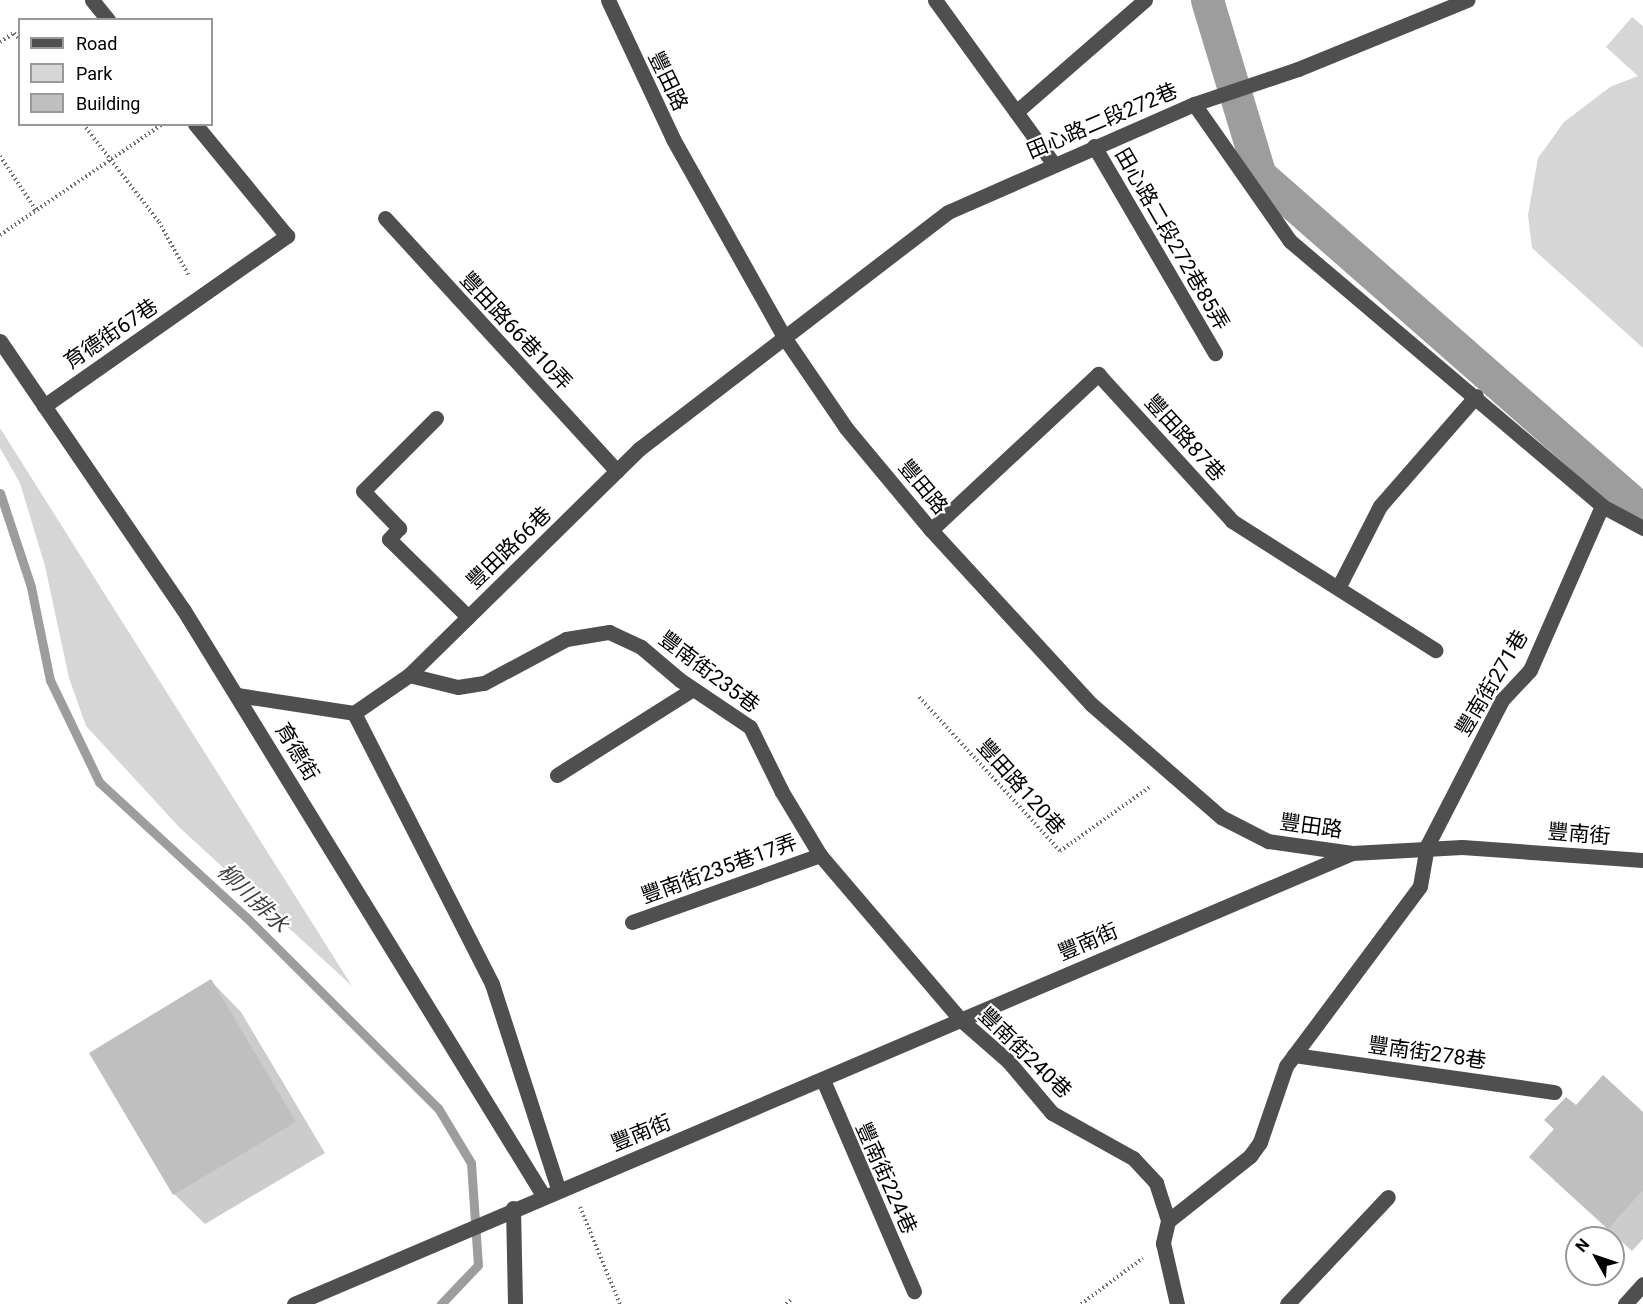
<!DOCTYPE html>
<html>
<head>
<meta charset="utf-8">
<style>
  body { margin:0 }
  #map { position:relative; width:1643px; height:1304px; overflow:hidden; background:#fff; font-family:Roboto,"Noto Sans TC",sans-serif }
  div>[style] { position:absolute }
  .green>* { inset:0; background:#d6d6d6 }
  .shadow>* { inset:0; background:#0003 }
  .stream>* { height:9px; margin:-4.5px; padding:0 4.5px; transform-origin:4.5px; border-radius:4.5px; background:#9d9d9d }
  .canal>* { height:33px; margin:-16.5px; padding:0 16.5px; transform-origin:16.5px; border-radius:16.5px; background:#9d9d9d }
  .building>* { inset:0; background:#bfbfbf }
  .path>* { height:4px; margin-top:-2px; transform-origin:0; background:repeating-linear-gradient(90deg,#717171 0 1.5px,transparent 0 4.5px) }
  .minor>* { height:15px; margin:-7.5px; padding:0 7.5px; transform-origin:7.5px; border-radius:7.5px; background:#4f4f4f }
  span { translate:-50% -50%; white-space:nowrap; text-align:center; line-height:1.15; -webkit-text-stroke:4.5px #fff; paint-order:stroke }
  .street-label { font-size:21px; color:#000 }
  .water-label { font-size:22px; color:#3e3e3e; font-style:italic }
  .legend { position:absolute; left:18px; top:18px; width:195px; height:108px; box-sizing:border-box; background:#fff; border:2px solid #999; margin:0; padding:8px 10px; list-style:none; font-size:18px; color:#000 }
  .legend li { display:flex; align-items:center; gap:12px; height:30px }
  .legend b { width:30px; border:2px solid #999 }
  .north { position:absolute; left:1565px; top:1226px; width:60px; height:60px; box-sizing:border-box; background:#fff; border:2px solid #999; border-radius:50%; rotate:310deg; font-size:16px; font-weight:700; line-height:24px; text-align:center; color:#000 }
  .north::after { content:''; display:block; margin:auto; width:21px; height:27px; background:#000; clip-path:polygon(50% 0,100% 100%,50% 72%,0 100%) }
</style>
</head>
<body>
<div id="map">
  <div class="green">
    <i style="clip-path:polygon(1632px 17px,1643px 26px,1643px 348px,1532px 248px,1528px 215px,1538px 158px,1564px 122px,1610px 87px,1638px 76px,1606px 47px)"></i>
    <i style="clip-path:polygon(0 428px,352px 986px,180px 828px,86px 726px,69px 678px,45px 566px,20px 483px,0 448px)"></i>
  </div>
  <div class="shadow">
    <i style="clip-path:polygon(211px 981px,241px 1012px,325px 1153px,205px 1224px,174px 1194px)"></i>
    <i style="clip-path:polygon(1576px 1107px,1643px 1114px,1643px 1239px,1632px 1251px,1554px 1180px)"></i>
  </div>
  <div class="stream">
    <i style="left:0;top:493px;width:99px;rotate:71.7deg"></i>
    <i style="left:31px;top:587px;width:95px;rotate:78.5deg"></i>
    <i style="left:50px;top:680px;width:113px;rotate:64.3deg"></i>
    <i style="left:99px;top:782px;width:200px;rotate:42.6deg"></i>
    <i style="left:246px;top:917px;width:271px;rotate:44.9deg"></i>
    <i style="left:438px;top:1108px;width:64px;rotate:59deg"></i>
    <i style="left:471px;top:1163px;width:102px;rotate:86.1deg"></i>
    <i style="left:478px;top:1265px;width:54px;rotate:133.5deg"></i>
  </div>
  <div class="canal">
    <i style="left:1207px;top:0;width:183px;rotate:73.2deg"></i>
    <i style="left:1260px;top:175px;width:509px;rotate:41.26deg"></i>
  </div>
  <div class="building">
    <i style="clip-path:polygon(211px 979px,296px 1122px,173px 1195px,89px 1053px)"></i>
    <i style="clip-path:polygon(1603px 1075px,1643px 1112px,1643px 1190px,1608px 1229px,1529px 1157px,1554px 1129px,1544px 1120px,1566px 1097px,1576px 1105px)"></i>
  </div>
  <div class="path">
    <i style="left:0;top:42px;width:17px;rotate:-33deg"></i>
    <i style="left:14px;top:33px;width:9px;rotate:49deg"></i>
    <i style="left:83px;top:124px;width:124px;rotate:52.2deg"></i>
    <i style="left:159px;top:222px;width:62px;rotate:60.9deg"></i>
    <i style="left:0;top:156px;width:65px;rotate:56.3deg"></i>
    <i style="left:0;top:235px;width:197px;rotate:-34.3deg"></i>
    <i style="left:919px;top:697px;width:209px;rotate:47.5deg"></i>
    <i style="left:1060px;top:851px;width:112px;rotate:-35.5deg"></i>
    <i style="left:580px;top:1207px;width:105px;rotate:67.6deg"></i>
    <i style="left:786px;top:1304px;width:6px;rotate:-39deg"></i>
    <i style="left:1081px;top:1304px;width:77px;rotate:-36.6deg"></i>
  </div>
  <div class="minor">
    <i style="left:92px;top:0;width:26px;rotate:51deg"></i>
    <i style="left:608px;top:0;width:153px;rotate:64.9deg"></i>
    <i style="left:673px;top:139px;width:227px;rotate:60.7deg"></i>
    <i style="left:784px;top:337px;width:110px;rotate:55.7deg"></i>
    <i style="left:846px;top:428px;width:133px;rotate:50.2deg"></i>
    <i style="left:931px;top:530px;width:236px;rotate:47.4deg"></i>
    <i style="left:1091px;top:704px;width:172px;rotate:41deg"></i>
    <i style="left:1221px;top:817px;width:53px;rotate:27.1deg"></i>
    <i style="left:1268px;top:841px;width:85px;rotate:8.1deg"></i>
    <i style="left:935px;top:0;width:201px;rotate:54.1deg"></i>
    <i style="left:1194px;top:104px;width:167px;rotate:55deg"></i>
    <i style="left:1290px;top:241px;width:409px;rotate:40.3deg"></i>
    <i style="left:1602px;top:506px;width:47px;rotate:28.2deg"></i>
    <i style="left:1016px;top:112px;width:171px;rotate:-41deg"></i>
    <i style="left:1094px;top:146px;width:240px;rotate:59.7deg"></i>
    <i style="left:385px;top:218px;width:343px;rotate:47.5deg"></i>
    <i style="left:0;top:341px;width:325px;rotate:55.7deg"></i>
    <i style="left:183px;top:609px;width:688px;rotate:58.44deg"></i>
    <i style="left:44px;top:406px;width:297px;rotate:-35deg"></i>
    <i style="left:287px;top:236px;width:145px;rotate:-129.4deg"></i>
    <i style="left:436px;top:418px;width:103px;rotate:135deg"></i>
    <i style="left:363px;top:491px;width:52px;rotate:45.8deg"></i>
    <i style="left:399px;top:528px;width:15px;rotate:132deg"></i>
    <i style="left:389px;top:539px;width:111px;rotate:44.6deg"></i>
    <i style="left:931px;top:530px;width:229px;rotate:-43deg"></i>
    <i style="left:1098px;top:374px;width:199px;rotate:47.6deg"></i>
    <i style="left:1232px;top:521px;width:241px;rotate:32.4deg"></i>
    <i style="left:1338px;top:588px;width:92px;rotate:-62.9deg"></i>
    <i style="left:1380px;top:506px;width:146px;rotate:-48.9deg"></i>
    <i style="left:409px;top:675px;width:50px;rotate:13.8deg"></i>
    <i style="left:458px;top:687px;width:26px;rotate:-9deg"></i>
    <i style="left:484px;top:683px;width:93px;rotate:-28.2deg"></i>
    <i style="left:566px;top:639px;width:44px;rotate:-9.2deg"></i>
    <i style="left:609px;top:632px;width:35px;rotate:25deg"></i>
    <i style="left:641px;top:647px;width:51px;rotate:40.2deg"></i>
    <i style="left:680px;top:680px;width:84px;rotate:33.9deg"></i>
    <i style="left:750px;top:727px;width:72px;rotate:63.8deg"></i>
    <i style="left:782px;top:792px;width:74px;rotate:58.9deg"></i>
    <i style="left:820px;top:855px;width:216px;rotate:49.5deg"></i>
    <i style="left:960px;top:1019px;width:64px;rotate:41.2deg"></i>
    <i style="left:1008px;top:1061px;width:68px;rotate:49.8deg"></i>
    <i style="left:1052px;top:1113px;width:93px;rotate:29.1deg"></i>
    <i style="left:1133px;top:1158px;width:34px;rotate:47deg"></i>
    <i style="left:1156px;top:1183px;width:40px;rotate:72deg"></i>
    <i style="left:1168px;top:1221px;width:23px;rotate:103deg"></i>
    <i style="left:1163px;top:1243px;width:63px;rotate:77.1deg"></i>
    <i style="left:237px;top:695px;width:118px;rotate:8.7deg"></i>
    <i style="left:354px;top:713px;width:67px;rotate:-34.6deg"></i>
    <i style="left:409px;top:675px;width:322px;rotate:-44.5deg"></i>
    <i style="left:639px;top:449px;width:389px;rotate:-37.5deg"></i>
    <i style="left:948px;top:212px;width:269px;rotate:-23.7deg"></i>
    <i style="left:1194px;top:104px;width:110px;rotate:-18.6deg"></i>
    <i style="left:1298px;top:69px;width:183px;rotate:-22.2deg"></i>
    <i style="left:354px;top:713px;width:304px;rotate:63deg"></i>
    <i style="left:492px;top:984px;width:214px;rotate:72.1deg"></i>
    <i style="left:557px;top:775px;width:161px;rotate:-32.3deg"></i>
    <i style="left:632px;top:922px;width:200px;rotate:-19.6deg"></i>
    <i style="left:1294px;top:1055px;width:263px;rotate:8.1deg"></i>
    <i style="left:823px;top:1080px;width:230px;rotate:66.7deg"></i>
    <i style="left:513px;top:1208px;width:96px;rotate:88.8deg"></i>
    <i style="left:1168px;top:1221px;width:105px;rotate:-38.4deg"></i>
    <i style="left:1250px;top:1156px;width:17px;rotate:-54deg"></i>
    <i style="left:1260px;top:1142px;width:80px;rotate:-71.1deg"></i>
    <i style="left:1286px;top:1066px;width:224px;rotate:-53.3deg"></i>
    <i style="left:1420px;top:886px;width:41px;rotate:-80.1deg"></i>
    <i style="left:1427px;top:846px;width:164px;rotate:-62.8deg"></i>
    <i style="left:1502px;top:700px;width:41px;rotate:-47deg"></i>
    <i style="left:1530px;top:670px;width:179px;rotate:-66.3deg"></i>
    <i style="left:294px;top:1304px;width:1150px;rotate:-23.09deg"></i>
    <i style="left:1352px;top:853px;width:110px;rotate:-3.1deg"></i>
    <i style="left:1462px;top:847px;width:181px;rotate:4.1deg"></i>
    <i style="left:1287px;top:1304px;width:147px;rotate:-46.7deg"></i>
    <i style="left:1625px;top:1304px;width:27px;rotate:-48deg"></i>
  </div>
  <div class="street-label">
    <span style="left:668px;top:81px;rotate:64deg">豐田路</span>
    <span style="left:1102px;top:121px;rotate:-23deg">田心路二段272巷</span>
    <span style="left:1172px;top:239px;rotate:60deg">田心路二段272巷85弄</span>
    <span style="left:516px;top:331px;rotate:47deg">豐田路66巷10弄</span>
    <span style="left:111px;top:334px;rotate:-34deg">育德街67巷</span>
    <span style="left:1185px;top:438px;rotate:48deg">豐田路87巷</span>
    <span style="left:923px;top:487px;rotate:50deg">豐田路</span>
    <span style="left:509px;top:548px;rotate:-44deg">豐田路66巷</span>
    <span style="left:709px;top:672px;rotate:37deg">豐南街235巷</span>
    <span style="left:1492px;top:683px;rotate:-59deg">豐南街271巷</span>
    <span style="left:297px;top:752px;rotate:59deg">育德街</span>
    <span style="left:1021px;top:787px;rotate:48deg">豐田路120巷</span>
    <span style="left:1311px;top:826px;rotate:8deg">豐田路</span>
    <span style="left:1579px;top:834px;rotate:5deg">豐南街</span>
    <span style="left:719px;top:869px;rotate:-20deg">豐南街235巷17弄</span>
    <span style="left:1088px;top:942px;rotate:-23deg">豐南街</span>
    <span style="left:1025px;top:1053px;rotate:44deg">豐南街240巷</span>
    <span style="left:1427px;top:1053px;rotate:8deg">豐南街278巷</span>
    <span style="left:641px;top:1133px;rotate:-22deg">豐南街</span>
    <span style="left:886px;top:1178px;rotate:66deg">豐南街224巷</span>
  </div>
  <div class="water-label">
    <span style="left:253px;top:898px;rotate:44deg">柳川排水</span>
  </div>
  <ul class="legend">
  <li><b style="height:8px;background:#4f4f4f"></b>Road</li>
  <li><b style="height:16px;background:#d6d6d6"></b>Park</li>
  <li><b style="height:16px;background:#bfbfbf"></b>Building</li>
  </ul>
  <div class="north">N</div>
</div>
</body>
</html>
